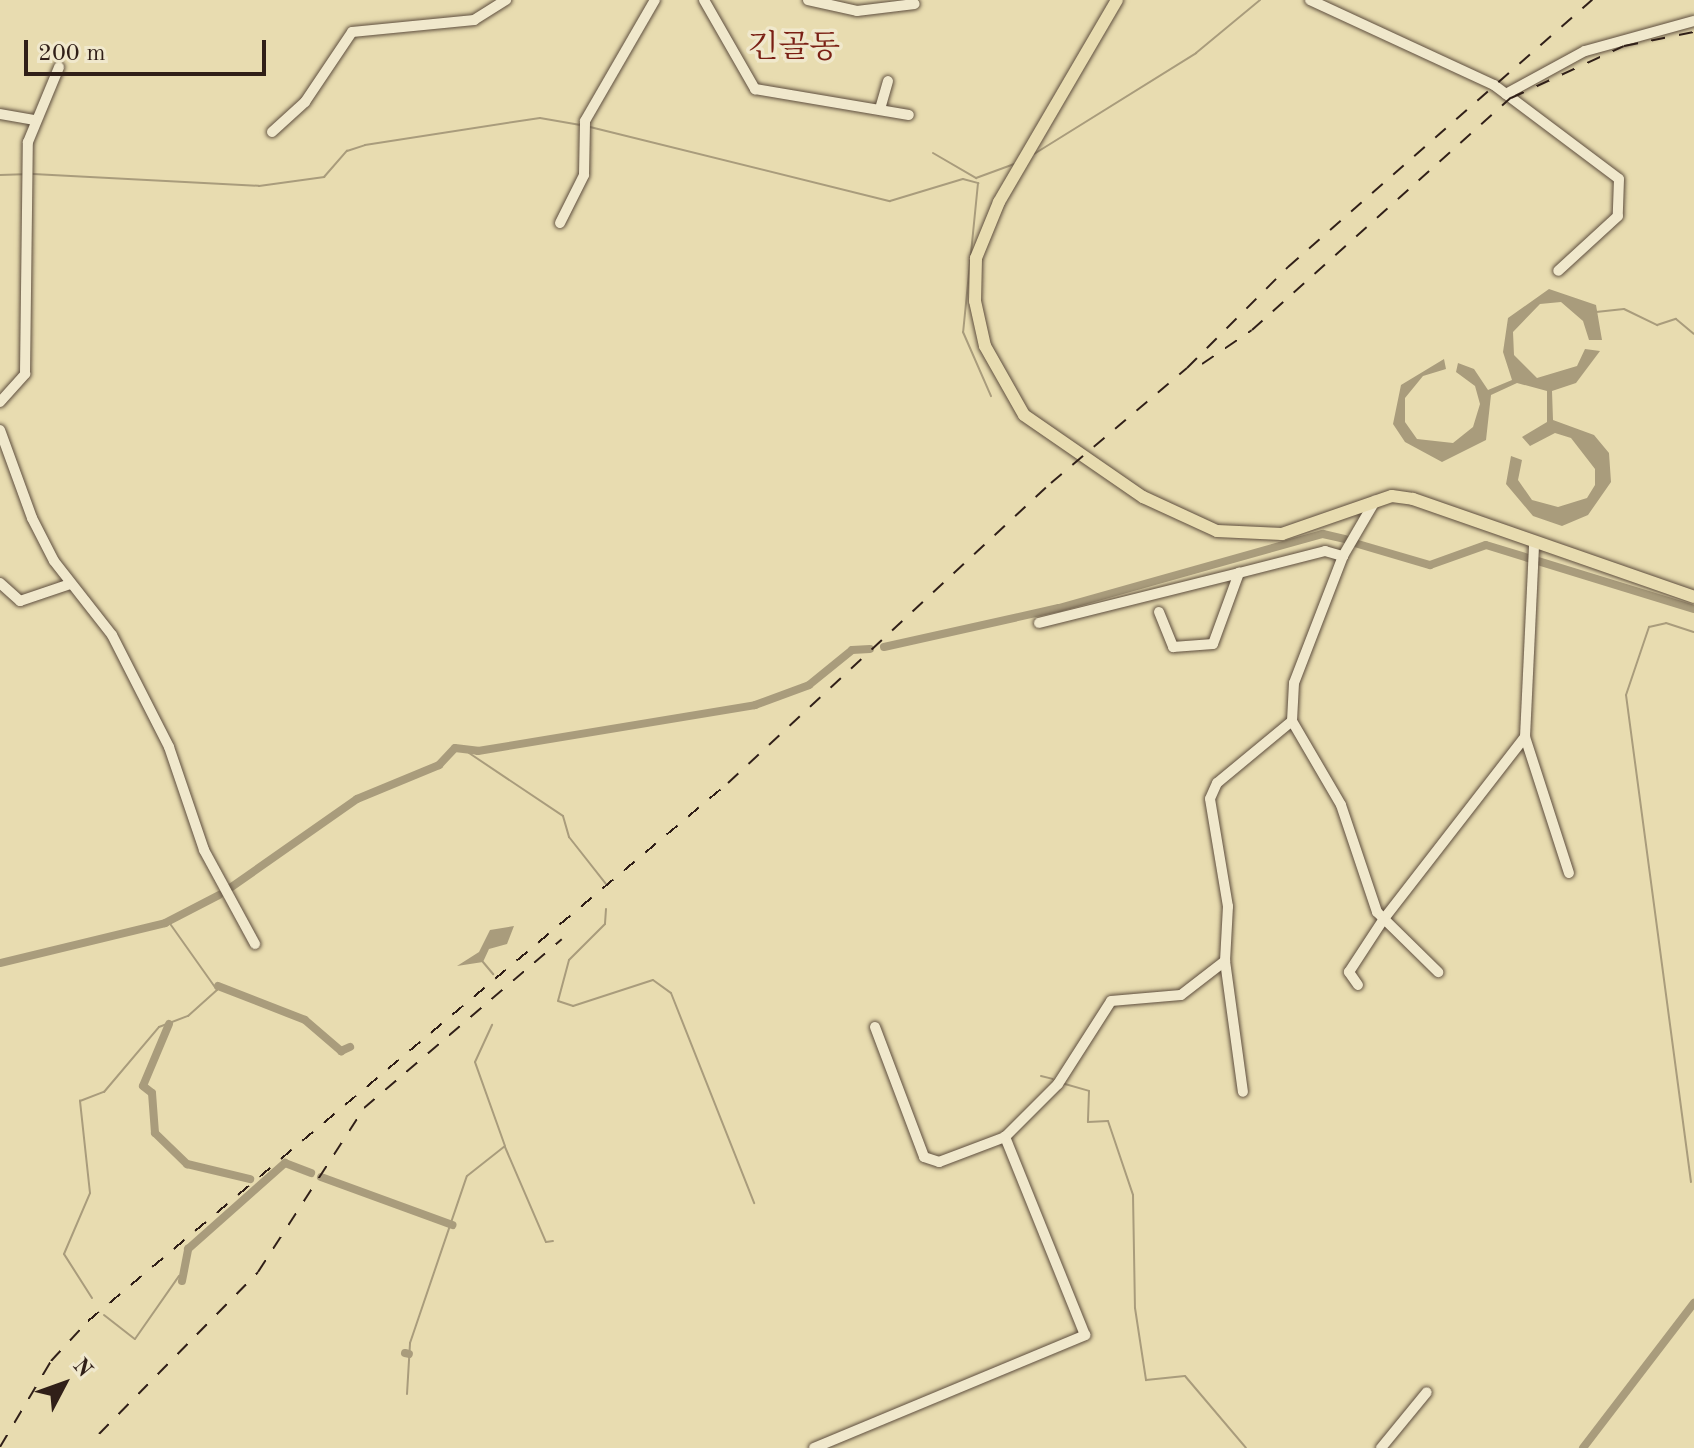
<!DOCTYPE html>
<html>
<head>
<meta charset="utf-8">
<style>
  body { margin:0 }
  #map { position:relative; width:1694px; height:1448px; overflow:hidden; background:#e8dcb0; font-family:"Old Standard TT","Noto Serif KR",serif }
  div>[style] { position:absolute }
  .water>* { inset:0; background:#a99c7c }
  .stream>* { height:2px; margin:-1px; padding:0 1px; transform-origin:1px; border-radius:1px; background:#a99c7c }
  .canal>* { height:8px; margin:-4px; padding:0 4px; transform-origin:4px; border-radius:4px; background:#a99c7c }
  .roads { filter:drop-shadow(0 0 2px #5e4e3e) drop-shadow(0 0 2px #5e4e3e) }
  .minor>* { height:10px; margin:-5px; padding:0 5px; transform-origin:5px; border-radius:5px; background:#f0e8cc }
  .major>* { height:12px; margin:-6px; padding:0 6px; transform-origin:6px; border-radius:6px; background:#e8dcb0 }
  .rail>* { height:2px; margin-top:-1px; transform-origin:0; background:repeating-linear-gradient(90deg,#301f18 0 14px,transparent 0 28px) }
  span { translate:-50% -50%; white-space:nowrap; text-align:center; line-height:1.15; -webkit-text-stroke:7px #f0e8cc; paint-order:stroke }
  .quarter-label { font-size:32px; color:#7a1f14 }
  .north { position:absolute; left:24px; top:1344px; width:80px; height:80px; -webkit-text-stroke:6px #f0e8cc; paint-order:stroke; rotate:49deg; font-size:22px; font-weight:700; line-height:32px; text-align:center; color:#301f18 }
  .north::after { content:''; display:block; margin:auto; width:28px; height:36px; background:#301f18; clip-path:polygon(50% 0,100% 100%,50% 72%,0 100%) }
  .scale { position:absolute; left:24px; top:40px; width:242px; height:36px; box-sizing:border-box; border:4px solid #301f18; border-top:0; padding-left:10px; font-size:24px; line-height:28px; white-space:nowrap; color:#301f18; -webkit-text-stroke:6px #f0e8cc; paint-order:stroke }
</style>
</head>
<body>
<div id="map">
  <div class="water">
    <i style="clip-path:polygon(1549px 289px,1596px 305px,1602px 340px,1589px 340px,1583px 321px,1561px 302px,1540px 304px,1513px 332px,1514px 355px,1537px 378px,1577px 366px,1585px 349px,1600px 351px,1576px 383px,1552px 391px,1553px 420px,1594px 435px,1609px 453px,1611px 482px,1588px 515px,1562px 526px,1533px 516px,1506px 484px,1511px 456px,1522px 460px,1518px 480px,1532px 500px,1558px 507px,1587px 498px,1595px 485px,1595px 469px,1571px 438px,1555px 433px,1530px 446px,1522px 437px,1547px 422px,1547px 391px,1517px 383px,1491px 395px,1486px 440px,1442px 462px,1405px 442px,1393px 424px,1401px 385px,1444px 359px,1446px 369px,1423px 376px,1405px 398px,1405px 422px,1417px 439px,1453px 443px,1473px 427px,1480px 404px,1475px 386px,1456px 372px,1458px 363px,1474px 369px,1488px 390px,1512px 380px,1503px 352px,1508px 318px)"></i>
    <i style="clip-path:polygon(514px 926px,507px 944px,489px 949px,483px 962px,457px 966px,479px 952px,490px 930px)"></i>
  </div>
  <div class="stream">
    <i style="left:590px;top:127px;width:309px;rotate:13.9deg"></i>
    <i style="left:890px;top:201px;width:76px;rotate:-16.8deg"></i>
    <i style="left:963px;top:179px;width:16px;rotate:15deg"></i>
    <i style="left:978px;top:183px;width:150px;rotate:95.7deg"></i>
    <i style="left:963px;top:332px;width:70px;rotate:66.4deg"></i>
    <i style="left:933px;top:153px;width:50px;rotate:30.2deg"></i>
    <i style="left:976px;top:178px;width:40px;rotate:-20.2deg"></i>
    <i style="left:1034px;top:154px;width:191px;rotate:-31.9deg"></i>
    <i style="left:1196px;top:53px;width:83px;rotate:-39.6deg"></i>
    <i style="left:33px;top:174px;width:226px;rotate:3deg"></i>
    <i style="left:259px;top:186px;width:66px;rotate:-7.9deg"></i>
    <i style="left:324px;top:177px;width:35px;rotate:-49deg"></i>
    <i style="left:347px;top:151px;width:19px;rotate:-18deg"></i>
    <i style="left:365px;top:145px;width:177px;rotate:-8.8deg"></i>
    <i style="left:540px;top:118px;width:41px;rotate:9.9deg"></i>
    <i style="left:0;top:175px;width:23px;rotate:-2deg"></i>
    <i style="left:1596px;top:312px;width:28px;rotate:-6deg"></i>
    <i style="left:1624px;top:309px;width:37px;rotate:26deg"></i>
    <i style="left:1657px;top:325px;width:20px;rotate:-18deg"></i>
    <i style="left:1676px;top:319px;width:23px;rotate:40deg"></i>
    <i style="left:469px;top:753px;width:113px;rotate:33.8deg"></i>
    <i style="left:563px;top:816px;width:22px;rotate:74deg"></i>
    <i style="left:569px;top:837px;width:60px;rotate:51.8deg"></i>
    <i style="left:606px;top:909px;width:15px;rotate:94deg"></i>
    <i style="left:605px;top:924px;width:51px;rotate:135deg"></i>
    <i style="left:569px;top:960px;width:42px;rotate:105deg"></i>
    <i style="left:558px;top:1001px;width:16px;rotate:18deg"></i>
    <i style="left:573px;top:1006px;width:84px;rotate:-18deg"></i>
    <i style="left:653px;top:980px;width:22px;rotate:36deg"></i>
    <i style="left:671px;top:993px;width:226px;rotate:68.4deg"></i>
    <i style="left:483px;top:962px;width:16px;rotate:50deg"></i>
    <i style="left:1041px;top:1076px;width:12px;rotate:14deg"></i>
    <i style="left:1065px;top:1084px;width:25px;rotate:16deg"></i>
    <i style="left:1089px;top:1091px;width:31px;rotate:92deg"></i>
    <i style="left:1088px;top:1122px;width:20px;rotate:-3deg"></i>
    <i style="left:1108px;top:1121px;width:78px;rotate:71.3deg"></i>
    <i style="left:1133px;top:1195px;width:113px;rotate:89deg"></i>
    <i style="left:1135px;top:1308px;width:73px;rotate:81.3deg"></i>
    <i style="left:1146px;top:1380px;width:39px;rotate:-6deg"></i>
    <i style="left:1185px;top:1376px;width:94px;rotate:49.7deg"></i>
    <i style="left:505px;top:1147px;width:103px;rotate:66.7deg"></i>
    <i style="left:546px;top:1242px;width:7px;rotate:-8deg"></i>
    <i style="left:1691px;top:1182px;width:491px;rotate:-97.6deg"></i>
    <i style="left:1626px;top:695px;width:72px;rotate:-71.3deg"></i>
    <i style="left:1649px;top:627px;width:17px;rotate:-13deg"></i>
    <i style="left:1666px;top:623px;width:29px;rotate:18deg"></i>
    <i style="left:92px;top:1298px;width:52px;rotate:-122.5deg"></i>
    <i style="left:64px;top:1254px;width:66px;rotate:-66.9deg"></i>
    <i style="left:90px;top:1193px;width:93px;rotate:-96.2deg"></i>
    <i style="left:80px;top:1101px;width:26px;rotate:-21deg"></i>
    <i style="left:104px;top:1092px;width:85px;rotate:-49.8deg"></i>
    <i style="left:159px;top:1027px;width:31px;rotate:-21deg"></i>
    <i style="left:188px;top:1016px;width:39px;rotate:-42deg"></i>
    <i style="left:217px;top:990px;width:80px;rotate:-125.3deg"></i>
    <i style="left:104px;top:1315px;width:39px;rotate:38deg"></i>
    <i style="left:135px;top:1339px;width:77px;rotate:-55.1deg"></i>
    <i style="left:407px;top:1394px;width:51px;rotate:-86.6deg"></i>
    <i style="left:410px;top:1343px;width:176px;rotate:-71.2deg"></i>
    <i style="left:467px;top:1176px;width:48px;rotate:-38.3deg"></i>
    <i style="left:505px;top:1146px;width:89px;rotate:-109.7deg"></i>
    <i style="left:475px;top:1062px;width:41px;rotate:-65.3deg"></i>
  </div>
  <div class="canal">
    <i style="left:1358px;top:544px;width:75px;rotate:16.3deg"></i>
    <i style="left:1430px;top:565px;width:59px;rotate:-19.7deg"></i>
    <i style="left:1486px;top:545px;width:218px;rotate:17.1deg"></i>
    <i style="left:884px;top:647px;width:179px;rotate:-12.6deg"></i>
    <i style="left:1059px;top:608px;width:274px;rotate:-15.7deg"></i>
    <i style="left:1323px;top:534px;width:23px;rotate:13deg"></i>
    <i style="left:230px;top:888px;width:155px;rotate:-35deg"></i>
    <i style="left:357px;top:799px;width:89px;rotate:-22.5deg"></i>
    <i style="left:439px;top:765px;width:23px;rotate:-47deg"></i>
    <i style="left:455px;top:748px;width:23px;rotate:7deg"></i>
    <i style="left:478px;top:751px;width:281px;rotate:-9.4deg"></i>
    <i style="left:755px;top:705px;width:58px;rotate:-20.3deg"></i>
    <i style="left:809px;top:685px;width:55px;rotate:-39.1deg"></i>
    <i style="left:852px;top:650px;width:18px;rotate:-3deg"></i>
    <i style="left:0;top:963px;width:170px;rotate:-13.6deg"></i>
    <i style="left:165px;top:923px;width:61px;rotate:-27.4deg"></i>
    <i style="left:218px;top:986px;width:93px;rotate:21.3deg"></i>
    <i style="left:305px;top:1020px;width:48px;rotate:40.7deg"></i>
    <i style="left:341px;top:1051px;width:10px;rotate:-24deg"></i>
    <i style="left:169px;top:1024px;width:67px;rotate:112.8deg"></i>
    <i style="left:143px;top:1086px;width:11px;rotate:38deg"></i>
    <i style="left:152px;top:1093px;width:40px;rotate:85.7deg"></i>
    <i style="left:155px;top:1133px;width:45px;rotate:44.1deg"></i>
    <i style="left:187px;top:1164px;width:65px;rotate:13.4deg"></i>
    <i style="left:321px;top:1177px;width:140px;rotate:20.1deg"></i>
    <i style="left:182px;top:1281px;width:33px;rotate:-79deg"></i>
    <i style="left:188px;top:1249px;width:130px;rotate:-41.6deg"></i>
    <i style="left:285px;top:1163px;width:28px;rotate:21deg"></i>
    <i style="left:405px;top:1353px;width:4px;rotate:14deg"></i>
    <i style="left:1583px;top:1448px;width:183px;rotate:-52.6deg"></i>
  </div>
  <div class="roads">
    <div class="minor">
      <i style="left:704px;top:0;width:103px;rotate:60.2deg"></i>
      <i style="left:755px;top:89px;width:156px;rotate:9.6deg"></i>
      <i style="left:808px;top:0;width:50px;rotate:12.7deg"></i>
      <i style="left:857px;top:11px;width:58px;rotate:-6.9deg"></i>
      <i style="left:1310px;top:0;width:203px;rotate:24.8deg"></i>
      <i style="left:1494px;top:85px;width:156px;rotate:36.9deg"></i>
      <i style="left:1619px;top:179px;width:37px;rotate:92deg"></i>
      <i style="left:1618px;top:216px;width:81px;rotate:137.5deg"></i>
      <i style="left:1506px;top:94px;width:90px;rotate:-28.6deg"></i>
      <i style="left:1585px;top:51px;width:113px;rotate:-15.4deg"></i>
      <i style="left:880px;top:109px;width:29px;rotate:-74deg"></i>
      <i style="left:0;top:114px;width:35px;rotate:10deg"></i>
      <i style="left:272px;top:132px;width:45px;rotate:-42.3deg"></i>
      <i style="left:305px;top:102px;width:84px;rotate:-56.1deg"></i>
      <i style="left:352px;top:32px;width:123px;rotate:-5.6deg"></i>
      <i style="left:474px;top:20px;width:38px;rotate:-32deg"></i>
      <i style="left:560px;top:223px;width:54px;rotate:-63.4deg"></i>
      <i style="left:584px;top:175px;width:54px;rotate:-88.9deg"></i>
      <i style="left:585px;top:121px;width:140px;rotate:-60deg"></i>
      <i style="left:0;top:402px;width:38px;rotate:-48deg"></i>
      <i style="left:25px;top:374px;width:232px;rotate:-89.3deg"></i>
      <i style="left:28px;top:142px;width:81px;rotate:-67.5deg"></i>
      <i style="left:0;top:430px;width:94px;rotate:70deg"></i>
      <i style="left:32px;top:518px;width:48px;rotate:62.9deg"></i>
      <i style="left:54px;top:561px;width:94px;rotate:51.9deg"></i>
      <i style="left:112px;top:635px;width:126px;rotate:63deg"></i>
      <i style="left:169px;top:747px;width:109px;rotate:71.2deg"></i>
      <i style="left:204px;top:850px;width:107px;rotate:61.5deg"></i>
      <i style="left:1343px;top:556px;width:64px;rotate:-59.8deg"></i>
      <i style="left:0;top:583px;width:27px;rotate:42deg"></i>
      <i style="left:20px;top:601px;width:53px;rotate:-18.8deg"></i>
      <i style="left:1159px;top:612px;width:38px;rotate:68deg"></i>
      <i style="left:1173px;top:647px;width:40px;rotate:-4.3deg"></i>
      <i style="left:1213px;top:644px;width:76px;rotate:-69.9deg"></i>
      <i style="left:1239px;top:573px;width:89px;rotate:-14.3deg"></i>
      <i style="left:1325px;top:551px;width:19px;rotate:16deg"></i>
      <i style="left:1343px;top:556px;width:136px;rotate:111.1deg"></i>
      <i style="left:1294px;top:683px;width:38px;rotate:93deg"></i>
      <i style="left:1292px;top:721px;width:97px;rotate:140.4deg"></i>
      <i style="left:1217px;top:783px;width:17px;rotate:114deg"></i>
      <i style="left:1210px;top:799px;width:109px;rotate:80.5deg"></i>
      <i style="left:1228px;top:906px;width:55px;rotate:93.1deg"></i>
      <i style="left:1039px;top:623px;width:206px;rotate:-14deg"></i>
      <i style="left:1292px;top:721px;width:97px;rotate:59.7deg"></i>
      <i style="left:1341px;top:805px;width:113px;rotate:71.4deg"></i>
      <i style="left:1377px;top:912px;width:86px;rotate:44.5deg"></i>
      <i style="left:1525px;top:737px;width:143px;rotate:72.1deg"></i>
      <i style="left:1358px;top:985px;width:16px;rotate:-125deg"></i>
      <i style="left:1349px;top:972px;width:62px;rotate:-56.8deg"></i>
      <i style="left:1383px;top:920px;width:232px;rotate:-52.2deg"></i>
      <i style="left:1525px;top:737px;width:193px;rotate:-87.3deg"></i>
      <i style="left:875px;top:1027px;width:139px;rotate:69.3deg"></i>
      <i style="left:924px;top:1157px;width:16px;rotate:18deg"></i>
      <i style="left:939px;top:1162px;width:71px;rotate:-20.7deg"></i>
      <i style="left:1005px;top:1137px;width:75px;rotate:-45deg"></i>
      <i style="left:1058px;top:1084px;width:98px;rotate:-57.4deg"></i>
      <i style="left:1111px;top:1001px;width:70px;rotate:-4.9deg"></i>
      <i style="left:1181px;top:995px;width:56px;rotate:-37.7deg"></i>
      <i style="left:1225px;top:961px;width:132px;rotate:82.2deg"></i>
      <i style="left:814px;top:1448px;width:294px;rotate:-22.6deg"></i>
      <i style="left:1085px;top:1335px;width:214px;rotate:-112deg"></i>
      <i style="left:1381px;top:1448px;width:72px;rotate:-50.6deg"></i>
    </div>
    <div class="major">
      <i style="left:1117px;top:0;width:234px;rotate:120.3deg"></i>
      <i style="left:999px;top:202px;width:61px;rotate:112.3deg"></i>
      <i style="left:976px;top:258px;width:43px;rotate:91.3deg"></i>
      <i style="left:975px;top:301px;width:46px;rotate:77.5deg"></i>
      <i style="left:985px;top:346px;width:79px;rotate:60.5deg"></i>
      <i style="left:1024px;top:415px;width:145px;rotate:34.6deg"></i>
      <i style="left:1143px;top:497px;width:81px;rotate:24.7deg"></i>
      <i style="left:1217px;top:531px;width:65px;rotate:2.6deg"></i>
      <i style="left:1282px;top:534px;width:116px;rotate:-19.1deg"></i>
      <i style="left:1392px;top:496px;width:21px;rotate:8deg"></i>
      <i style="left:1413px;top:499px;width:298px;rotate:19.2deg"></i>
    </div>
  </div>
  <div class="rail">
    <i style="left:1202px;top:364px;width:60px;rotate:-34.2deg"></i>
    <i style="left:1252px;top:330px;width:348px;rotate:-41.9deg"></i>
    <i style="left:1511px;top:98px;width:124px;rotate:-24.7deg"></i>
    <i style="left:1624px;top:46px;width:71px;rotate:-11.3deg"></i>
    <i style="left:99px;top:1434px;width:227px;rotate:-45.5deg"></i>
    <i style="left:258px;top:1272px;width:195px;rotate:-57.1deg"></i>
    <i style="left:364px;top:1108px;width:260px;rotate:-40.5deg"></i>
    <i style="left:0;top:1447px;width:100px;rotate:-59.3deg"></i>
    <i style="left:51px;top:1361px;width:54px;rotate:-47.2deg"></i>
    <i style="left:88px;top:1321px;width:836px;rotate:-40.05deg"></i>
    <i style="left:728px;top:783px;width:441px;rotate:-42.9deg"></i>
    <i style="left:1051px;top:483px;width:178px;rotate:-40.2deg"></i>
    <i style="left:1187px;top:368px;width:143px;rotate:-45deg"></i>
    <i style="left:1288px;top:267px;width:405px;rotate:-41.3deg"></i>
  </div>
  <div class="quarter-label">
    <span style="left:794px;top:49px">긴골동</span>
  </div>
  <div class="north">N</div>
  <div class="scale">200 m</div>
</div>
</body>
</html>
